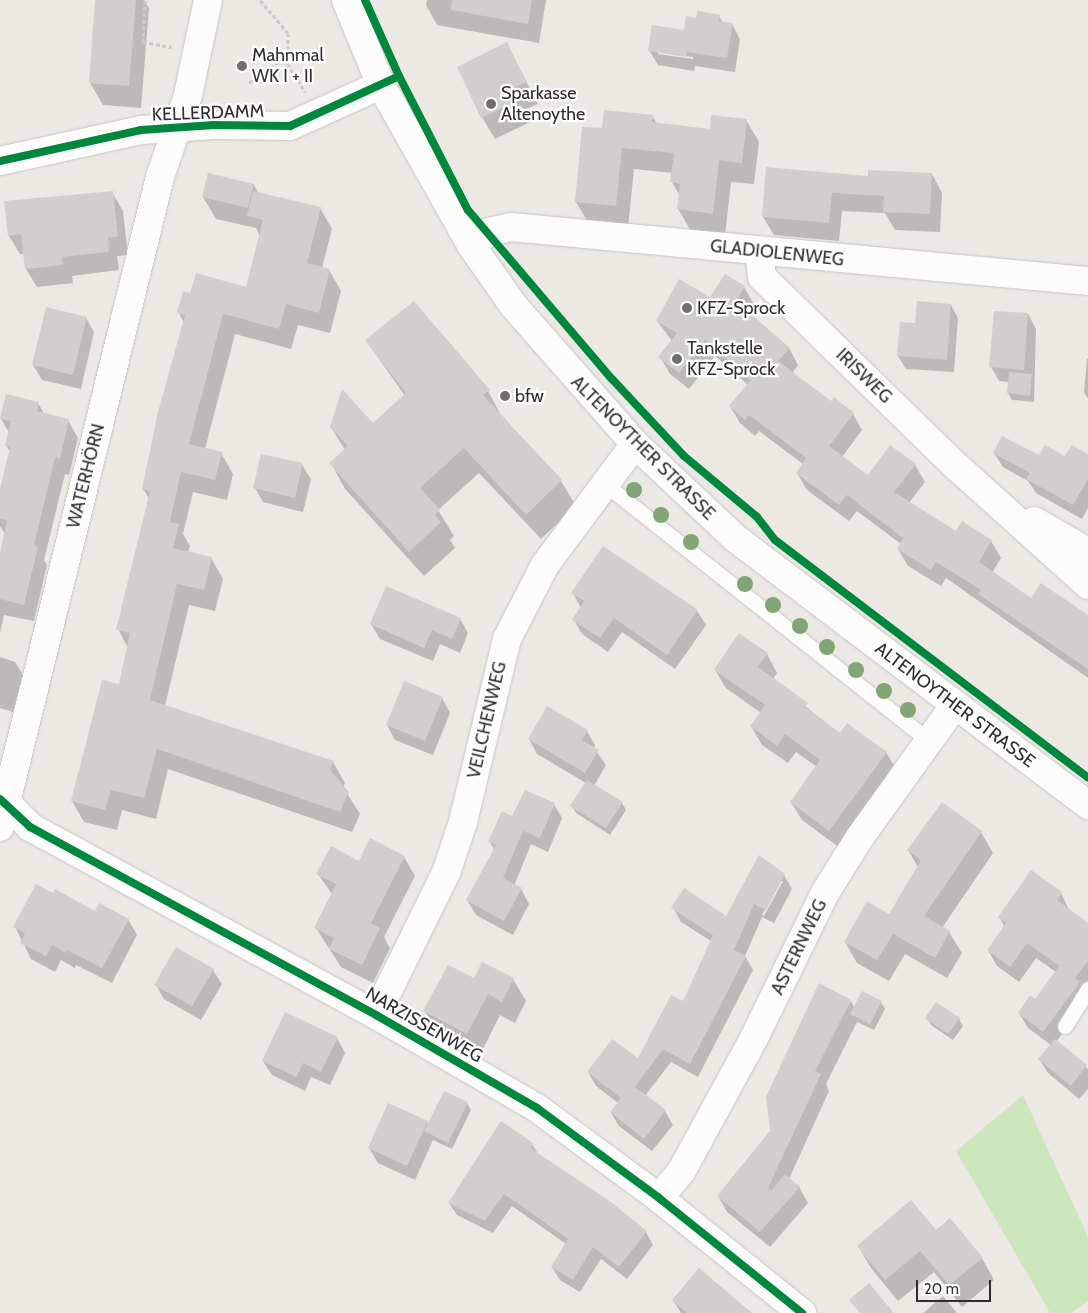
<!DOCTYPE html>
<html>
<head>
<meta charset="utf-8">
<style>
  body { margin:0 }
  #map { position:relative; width:1088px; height:1313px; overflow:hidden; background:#ece8e4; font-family:Cabin,sans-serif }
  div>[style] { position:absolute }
  .green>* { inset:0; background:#cee6be }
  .shadow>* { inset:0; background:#0003 }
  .building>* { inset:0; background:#d1cecb }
  .path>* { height:3px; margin-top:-1.5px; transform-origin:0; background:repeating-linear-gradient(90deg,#c9c9c8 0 4px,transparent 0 6.5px) }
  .roads { filter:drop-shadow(0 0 1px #c5c4c5) drop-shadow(0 0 1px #c5c4c5) }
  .service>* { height:15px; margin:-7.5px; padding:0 7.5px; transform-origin:7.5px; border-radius:7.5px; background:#fcfcfb }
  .minor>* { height:28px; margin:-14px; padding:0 14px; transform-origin:14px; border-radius:14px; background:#fcfcfb }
  .secondary>* { height:28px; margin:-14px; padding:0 14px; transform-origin:14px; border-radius:14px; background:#fcfcfb }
  .cycleway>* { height:8px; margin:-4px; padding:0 4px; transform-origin:4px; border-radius:4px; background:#00873e }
  .trees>* { width:16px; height:16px; margin:-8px; border-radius:50%; background:#82a575 }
  .dots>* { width:14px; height:14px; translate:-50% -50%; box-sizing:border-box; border:2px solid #fff; border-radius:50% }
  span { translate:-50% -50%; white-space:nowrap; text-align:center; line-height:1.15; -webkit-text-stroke:4.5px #fff; paint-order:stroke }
  .poi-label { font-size:18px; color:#2e2e2e }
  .left { translate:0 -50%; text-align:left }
  .street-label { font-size:18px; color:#2e2e2e }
  .scale { position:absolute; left:916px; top:1280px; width:75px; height:22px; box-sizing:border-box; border:2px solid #2e2e2e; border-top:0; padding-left:6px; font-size:15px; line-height:18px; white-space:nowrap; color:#2e2e2e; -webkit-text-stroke:4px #fff; paint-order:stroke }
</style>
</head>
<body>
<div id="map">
  <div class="green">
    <i style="clip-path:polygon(1023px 1095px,1088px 1237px,1088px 1301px,1071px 1313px,1050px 1313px,956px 1151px)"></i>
  </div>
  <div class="shadow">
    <i style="clip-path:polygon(97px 0,144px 0,149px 8px,141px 108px,103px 105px,90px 83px)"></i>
    <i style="clip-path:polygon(427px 0,546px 0,539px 43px,437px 25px,426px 5px)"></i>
    <i style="clip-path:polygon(evenodd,719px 16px,723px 23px,732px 24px,740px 39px,735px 72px,695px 66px,694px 71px,658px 65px,649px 50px,685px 32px,697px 19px,719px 16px,658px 51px,693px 57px,693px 59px,658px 54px,658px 51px)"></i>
    <i style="clip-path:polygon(507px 44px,538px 104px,526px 109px,532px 121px,495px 139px,482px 117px)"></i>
    <i style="clip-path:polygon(652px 116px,657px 124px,711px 130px,746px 120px,759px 142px,754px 184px,731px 182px,725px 235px,691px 231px,678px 209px,680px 196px,672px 182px,673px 173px,634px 169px,628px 228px,589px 224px,576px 202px,603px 130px)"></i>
    <i style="clip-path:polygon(932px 174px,942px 193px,940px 232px,895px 230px,885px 213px,842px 211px,839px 241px,774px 235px,763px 217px,869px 177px)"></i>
    <i style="clip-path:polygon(254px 185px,258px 193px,320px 208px,332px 229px,322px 268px,329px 270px,341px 291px,330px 333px,298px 325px,291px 349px,235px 334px,205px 449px,221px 453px,233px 474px,227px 500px,193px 492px,183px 534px,190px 546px,188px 553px,211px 558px,223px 579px,215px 611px,189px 605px,165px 706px,333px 762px,345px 783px,343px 787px,360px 814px,352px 832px,168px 769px,156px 819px,122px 810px,117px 830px,84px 822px,72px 801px,120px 686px,128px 648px,118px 629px,150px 500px,143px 489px,184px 323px,179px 313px,191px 295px,247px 288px,260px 236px,256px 228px,216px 219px,203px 197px)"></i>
    <i style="clip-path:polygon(112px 192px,123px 211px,128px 255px,117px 256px,119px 270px,72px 276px,73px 283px,37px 287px,26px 269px,24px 254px,20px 254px,9px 236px)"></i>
    <i style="clip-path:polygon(744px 287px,754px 304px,748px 313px,789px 348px,798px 365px,792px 373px,832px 403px,853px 414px,862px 430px,842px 457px,868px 477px,915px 465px,925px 482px,909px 503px,956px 533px,962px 523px,991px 541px,1001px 558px,992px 573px,1088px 643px,1088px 678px,946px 578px,941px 586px,908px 566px,898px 549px,901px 544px,857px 511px,849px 521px,807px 490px,797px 473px,803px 464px,759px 431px,755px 436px,740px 423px,730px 406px,748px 385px,715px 356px,689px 389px,670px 374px,660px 357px,672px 341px,657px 321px)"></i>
    <i style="clip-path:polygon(951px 305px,958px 318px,954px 372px,906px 369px,898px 356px,916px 324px)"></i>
    <i style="clip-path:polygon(1028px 314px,1036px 329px,1034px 402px,1012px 400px,1008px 393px,1009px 382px,999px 381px,991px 367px)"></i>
    <i style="clip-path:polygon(86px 318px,94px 332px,81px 389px,42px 380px,33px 365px)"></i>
    <i style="clip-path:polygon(366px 340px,488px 391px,502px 417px,561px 481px,576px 506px,541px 539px,479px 473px,438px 510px,454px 536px,450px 540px,455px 548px,424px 576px,345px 489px,331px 463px,345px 450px,331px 427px,373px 425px,405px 396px)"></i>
    <i style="clip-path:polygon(1087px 359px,1088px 359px,1088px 399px,1084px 392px)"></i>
    <i style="clip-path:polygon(38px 403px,45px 415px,68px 420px,78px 438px,69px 475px,65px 474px,44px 560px,47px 565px,34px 621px,4px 615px,0 633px,0 559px,5px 534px,0 526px,0 494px,10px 452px,6px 445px,9px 433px,1px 418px)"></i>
    <i style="clip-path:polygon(994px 453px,1040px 457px,1088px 455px,1088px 508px,1082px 519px,1036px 493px,1028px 481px,1003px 467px)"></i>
    <i style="clip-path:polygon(302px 465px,311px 479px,303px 512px,263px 502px,255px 488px)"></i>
    <i style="clip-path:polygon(573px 593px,697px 611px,706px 625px,675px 669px,622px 632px,608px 652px,582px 634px,574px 620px,581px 608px)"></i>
    <i style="clip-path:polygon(460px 619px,468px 633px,460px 653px,440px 644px,433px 661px,380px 639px,371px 624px)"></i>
    <i style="clip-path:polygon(767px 654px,777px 673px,773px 679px,840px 735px,886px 752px,897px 771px,840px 848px,802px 820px,791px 802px,817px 767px,796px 752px,788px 763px,762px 745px,751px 726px,761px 713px,726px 688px,715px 670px)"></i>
    <i style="clip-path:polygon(0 657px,15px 662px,24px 676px,13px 712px,0 708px)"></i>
    <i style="clip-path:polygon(442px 698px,450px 713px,433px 755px,395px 740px,387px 725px)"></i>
    <i style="clip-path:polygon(587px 731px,595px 745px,594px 748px,606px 765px,594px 786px,622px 803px,626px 810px,610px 835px,576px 813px,572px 806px,586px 783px,537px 754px,529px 739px)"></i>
    <i style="clip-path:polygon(554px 804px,562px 818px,548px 852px,531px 844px,514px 886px,521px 889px,529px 904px,513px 935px,476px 915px,467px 900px,494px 850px,490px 842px,513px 817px)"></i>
    <i style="clip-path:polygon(981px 832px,993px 853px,942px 928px,949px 932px,962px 953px,947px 978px,905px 954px,889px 981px,857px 963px,845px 942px,890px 915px,918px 867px,908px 850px)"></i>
    <i style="clip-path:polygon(404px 857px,415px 876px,384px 937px,390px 948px,373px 983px,341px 967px,316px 928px,332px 894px,318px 874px,359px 862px)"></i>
    <i style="clip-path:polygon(evenodd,760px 857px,784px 875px,792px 889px,774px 923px,762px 917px,745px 956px,753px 970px,698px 1077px,671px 1062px,645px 1096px,665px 1111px,673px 1125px,652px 1151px,619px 1126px,611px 1113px,618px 1103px,596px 1086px,588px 1072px,638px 1060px,683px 1003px,711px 941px,681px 922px,673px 908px,727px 918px,760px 857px,780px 881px,783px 881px,764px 916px,762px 915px,780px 881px)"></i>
    <i style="clip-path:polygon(1061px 893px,1069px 910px,1088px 924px,1088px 998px,1056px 1042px,1088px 1069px,1088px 1089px,1079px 1099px,1048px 1073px,1039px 1059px,1051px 1045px,1028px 1028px,1019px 1013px,1035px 1001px,1056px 972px,1036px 958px,1019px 982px,997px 966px,988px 950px,1005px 927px,999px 917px)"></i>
    <i style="clip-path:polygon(95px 912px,128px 919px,137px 935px,112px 983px,76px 965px,75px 968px,61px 960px,55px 972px,31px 959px,15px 927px)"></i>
    <i style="clip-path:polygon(483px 964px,513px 979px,526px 1001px,515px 1023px,500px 1015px,480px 1055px,437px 1033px,425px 1011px,475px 980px)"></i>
    <i style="clip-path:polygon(213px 970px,222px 984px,201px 1020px,164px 999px,156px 985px)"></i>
    <i style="clip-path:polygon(851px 1001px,854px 1007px,881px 1002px,885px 1009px,874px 1030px,857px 1022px,826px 1084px,829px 1091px,789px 1179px,799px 1187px,808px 1203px,770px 1247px,727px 1212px,718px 1196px,772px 1131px)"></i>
    <i style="clip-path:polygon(927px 1018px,959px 1019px,963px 1026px,953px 1040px,931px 1025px)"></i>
    <i style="clip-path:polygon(337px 1038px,345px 1053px,330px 1085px,311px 1077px,305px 1091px,272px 1075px,263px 1061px)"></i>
    <i style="clip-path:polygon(445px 1092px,467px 1103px,471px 1110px,452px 1149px,433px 1140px,415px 1180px,378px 1163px,369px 1148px,427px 1122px,429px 1125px)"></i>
    <i style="clip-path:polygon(532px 1144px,540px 1157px,646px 1232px,653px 1245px,627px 1279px,601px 1259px,580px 1292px,560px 1280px,552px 1267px,566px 1244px,512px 1206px,493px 1233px,457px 1215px,449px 1203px)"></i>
    <i style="clip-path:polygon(936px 1232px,982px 1258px,994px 1280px,962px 1307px,934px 1272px,898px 1301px,871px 1268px,858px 1246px)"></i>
    <i style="clip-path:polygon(943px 1296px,957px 1313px,923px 1313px)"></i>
    <i style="clip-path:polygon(673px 1300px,750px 1313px,681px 1313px)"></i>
  </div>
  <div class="building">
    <i style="clip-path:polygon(95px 0,136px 0,129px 86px,89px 83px)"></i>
    <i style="clip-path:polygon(452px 0,532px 0,528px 24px,451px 10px)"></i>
    <i style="clip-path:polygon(697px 11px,720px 15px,719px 21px,733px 23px,727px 58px,687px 52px,687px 57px,648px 51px,652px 25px,684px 30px,686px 16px,696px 18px)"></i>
    <i style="clip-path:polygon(507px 42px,526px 82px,515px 87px,521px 99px,481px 118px,457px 67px)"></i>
    <i style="clip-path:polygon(604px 110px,653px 115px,652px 122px,710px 129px,711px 115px,747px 119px,742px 163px,719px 160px,713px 214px,677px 209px,680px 184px,670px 182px,674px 153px,622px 148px,616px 206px,575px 202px,582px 127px,602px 128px)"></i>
    <i style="clip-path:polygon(766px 167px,868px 176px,868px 170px,932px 173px,930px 214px,883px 212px,884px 196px,832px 193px,829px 223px,762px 217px)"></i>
    <i style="clip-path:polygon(208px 173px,254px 184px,248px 208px,202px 197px)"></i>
    <i style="clip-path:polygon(113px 191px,118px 236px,108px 238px,109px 252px,62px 257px,63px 265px,25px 269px,21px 234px,8px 236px,4px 201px)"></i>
    <i style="clip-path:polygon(253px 191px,321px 207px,307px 263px,330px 269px,319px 313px,286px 304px,279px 329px,223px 314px,189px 444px,222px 452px,215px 480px,181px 472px,170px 522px,179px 524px,173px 548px,212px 557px,204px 590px,177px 584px,150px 700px,334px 761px,330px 770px,349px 792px,340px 812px,157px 749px,144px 798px,111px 790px,105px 810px,71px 801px,102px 680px,119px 684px,130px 633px,116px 630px,150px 491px,142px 489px,158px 412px,185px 315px,177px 313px,183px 291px,190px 293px,196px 273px,246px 287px,263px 220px,247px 216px)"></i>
    <i style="clip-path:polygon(725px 274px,745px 286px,736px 301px,790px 348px,778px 361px,831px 401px,834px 397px,854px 413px,829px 446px,868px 475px,890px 445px,916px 464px,894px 492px,956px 531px,962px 521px,992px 540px,979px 562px,1031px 598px,1041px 583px,1088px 615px,1088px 669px,978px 594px,981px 590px,936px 562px,931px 570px,897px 549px,903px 538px,847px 495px,839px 505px,796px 473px,806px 458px,749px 415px,745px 420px,729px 406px,751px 380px,705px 340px,679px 373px,658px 357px,677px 333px,656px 321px,679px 279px,710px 297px)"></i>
    <i style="clip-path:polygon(414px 301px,490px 390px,483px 395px,562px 480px,526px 515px,464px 448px,420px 488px,440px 510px,435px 515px,441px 522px,409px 552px,329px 463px,348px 446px,330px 427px,342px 389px,373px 423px,406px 393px,365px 340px)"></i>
    <i style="clip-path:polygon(917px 301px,951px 304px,947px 360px,897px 356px,900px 322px,915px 323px)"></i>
    <i style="clip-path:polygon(46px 307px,87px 317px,73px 375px,32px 365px)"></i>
    <i style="clip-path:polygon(994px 311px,1028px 313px,1024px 370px,989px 367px)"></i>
    <i style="clip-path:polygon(1009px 372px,1032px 374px,1030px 396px,1007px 393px)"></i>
    <i style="clip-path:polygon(6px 394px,39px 402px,37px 411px,69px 419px,60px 459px,55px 457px,34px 546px,38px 547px,24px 605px,0 599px,0 553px,7px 520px,0 519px,0 489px,10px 447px,5px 446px,11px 421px,0 419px)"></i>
    <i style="clip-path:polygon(1002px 436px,1039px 455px,1045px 445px,1065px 456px,1072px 445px,1088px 454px,1088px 479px,1073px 505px,1026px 479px,1030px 473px,993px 453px)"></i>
    <i style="clip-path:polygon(261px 454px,303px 463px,295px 498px,253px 488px)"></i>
    <i style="clip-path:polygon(603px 546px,698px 610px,667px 655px,614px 618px,600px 638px,572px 620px,584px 601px,571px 593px)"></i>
    <i style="clip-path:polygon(386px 586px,461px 618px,452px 639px,432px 630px,424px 648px,370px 624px)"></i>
    <i style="clip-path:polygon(739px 633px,768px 653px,758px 667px,808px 703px,805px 707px,840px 733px,847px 723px,887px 752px,829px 831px,790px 802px,820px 760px,785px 734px,777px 746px,750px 726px,765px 705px,714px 670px)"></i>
    <i style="clip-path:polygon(404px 681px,443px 697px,425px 741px,386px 725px)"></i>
    <i style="clip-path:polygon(547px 706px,588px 730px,582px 740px,599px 750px,585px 773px,528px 739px)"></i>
    <i style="clip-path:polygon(587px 780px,623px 802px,606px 828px,570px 806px)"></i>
    <i style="clip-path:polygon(525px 790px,555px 803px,540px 838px,523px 831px,503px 878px,522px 888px,504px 921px,466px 900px,496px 845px,488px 842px,502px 811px,512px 816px)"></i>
    <i style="clip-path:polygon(942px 802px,982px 831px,924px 916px,950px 931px,935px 958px,893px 934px,877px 960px,844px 942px,867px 901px,889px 914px,921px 860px,907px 850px)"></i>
    <i style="clip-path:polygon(370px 838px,405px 856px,371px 923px,380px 928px,362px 965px,329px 949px,334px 938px,314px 928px,336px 884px,316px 874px,331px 846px,359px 861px)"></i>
    <i style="clip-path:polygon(759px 855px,785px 874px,766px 910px,754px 904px,734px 950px,746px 956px,690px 1064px,663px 1049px,635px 1087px,666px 1110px,644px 1139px,610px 1112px,621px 1098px,587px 1072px,612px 1039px,638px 1058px,671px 995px,683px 1001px,713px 935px,671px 908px,684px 888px,726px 916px)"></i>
    <i style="clip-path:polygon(1031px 870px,1062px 892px,1057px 900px,1088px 923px,1088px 961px,1075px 978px,1080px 982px,1043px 1032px,1018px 1013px,1030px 995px,1035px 999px,1059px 966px,1027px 943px,1010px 967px,987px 950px,1006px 923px,998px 917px)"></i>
    <i style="clip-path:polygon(36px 884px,53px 893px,55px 889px,95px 911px,99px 903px,129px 919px,102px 968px,67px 950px,66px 953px,52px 945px,46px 956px,20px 943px,25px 933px,13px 927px)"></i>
    <i style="clip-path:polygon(176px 947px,214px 969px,192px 1006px,154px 985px)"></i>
    <i style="clip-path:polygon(482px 962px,514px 978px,502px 1002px,488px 994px,467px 1034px,423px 1011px,448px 965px,474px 978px)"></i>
    <i style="clip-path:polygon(819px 983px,851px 1000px,815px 1071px,821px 1074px,768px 1188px,772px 1190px,785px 1174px,800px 1187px,760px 1232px,717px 1196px,770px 1131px,766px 1097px)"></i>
    <i style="clip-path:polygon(862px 991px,882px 1001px,870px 1024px,850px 1014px)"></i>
    <i style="clip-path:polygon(936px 1002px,960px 1018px,948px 1034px,925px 1018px)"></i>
    <i style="clip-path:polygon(285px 1012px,338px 1037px,321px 1072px,303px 1063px,296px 1077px,262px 1061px)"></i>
    <i style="clip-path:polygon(1055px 1039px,1087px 1065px,1071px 1086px,1038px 1059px)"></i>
    <i style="clip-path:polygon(444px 1091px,468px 1102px,448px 1143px,424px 1131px)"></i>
    <i style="clip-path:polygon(388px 1103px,428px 1121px,407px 1166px,368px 1148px)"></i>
    <i style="clip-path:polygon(501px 1121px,533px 1143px,530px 1148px,607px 1199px,647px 1231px,619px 1267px,593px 1247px,573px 1280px,551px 1267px,568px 1239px,504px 1194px,485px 1221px,448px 1203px)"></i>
    <i style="clip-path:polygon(911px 1200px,936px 1230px,950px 1218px,983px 1258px,949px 1285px,920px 1251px,885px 1280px,857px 1246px)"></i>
    <i style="clip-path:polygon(699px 1268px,752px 1313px,687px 1313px,672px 1300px)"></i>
    <i style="clip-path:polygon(869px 1283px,894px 1313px,860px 1313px,849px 1300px)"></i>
  </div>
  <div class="path">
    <i style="left:145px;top:0;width:42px;rotate:92.7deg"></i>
    <i style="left:143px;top:42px;width:29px;rotate:10deg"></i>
    <i style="left:284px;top:58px;width:40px;rotate:58deg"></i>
    <i style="left:249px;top:83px;width:43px;rotate:-35.5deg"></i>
    <i style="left:284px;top:58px;width:9px;rotate:-63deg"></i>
    <i style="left:288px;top:50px;width:17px;rotate:-90deg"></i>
    <i style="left:288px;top:33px;width:43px;rotate:-130.3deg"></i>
    <i style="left:727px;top:491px;width:49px;rotate:42.5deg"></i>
  </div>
  <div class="roads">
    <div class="service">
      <i style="left:605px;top:484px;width:414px;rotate:38.4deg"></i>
      <i style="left:1065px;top:1026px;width:44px;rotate:-58.1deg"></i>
    </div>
    <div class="minor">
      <i style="left:0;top:161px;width:144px;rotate:-12.4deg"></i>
      <i style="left:141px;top:130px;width:73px;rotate:-3.9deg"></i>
      <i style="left:214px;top:125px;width:76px;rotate:0.8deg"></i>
      <i style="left:290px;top:126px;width:100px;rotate:-24.3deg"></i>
      <i style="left:471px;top:245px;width:22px;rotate:-36deg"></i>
      <i style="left:489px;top:232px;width:23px;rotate:-13deg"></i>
      <i style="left:511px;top:227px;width:580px;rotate:5.35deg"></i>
      <i style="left:759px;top:252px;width:25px;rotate:83deg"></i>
      <i style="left:762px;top:277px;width:271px;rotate:44.3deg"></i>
      <i style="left:956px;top:466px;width:178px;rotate:42deg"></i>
      <i style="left:1034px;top:521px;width:62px;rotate:29.9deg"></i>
      <i style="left:6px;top:802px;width:35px;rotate:46deg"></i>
      <i style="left:30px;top:827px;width:394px;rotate:28.5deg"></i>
      <i style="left:376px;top:1015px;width:186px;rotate:30deg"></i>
      <i style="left:537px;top:1108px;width:152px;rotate:36.4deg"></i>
      <i style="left:659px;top:1198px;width:184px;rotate:38.8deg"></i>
      <i style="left:0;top:827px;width:669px;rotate:-76.17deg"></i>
      <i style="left:160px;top:177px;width:87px;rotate:-71.1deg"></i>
      <i style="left:188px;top:95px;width:97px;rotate:-78.1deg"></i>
      <i style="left:376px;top:1015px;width:158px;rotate:-63.8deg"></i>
      <i style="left:446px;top:873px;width:54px;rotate:-71.6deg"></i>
      <i style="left:463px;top:822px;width:188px;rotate:-76.5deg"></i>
      <i style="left:507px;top:639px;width:83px;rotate:-62.8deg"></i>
      <i style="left:545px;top:565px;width:151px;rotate:-53.4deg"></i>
      <i style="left:659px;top:1198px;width:34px;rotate:-50deg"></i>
      <i style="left:681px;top:1172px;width:155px;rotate:-61.4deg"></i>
      <i style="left:755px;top:1036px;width:159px;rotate:-63.9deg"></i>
      <i style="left:825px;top:893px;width:66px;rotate:-58deg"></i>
      <i style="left:860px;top:837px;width:163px;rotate:-54.3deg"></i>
    </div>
    <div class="secondary">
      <i style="left:346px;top:0;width:92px;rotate:67.6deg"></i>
      <i style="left:381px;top:85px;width:184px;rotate:60.6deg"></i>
      <i style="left:471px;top:245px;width:73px;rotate:55deg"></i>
      <i style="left:513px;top:305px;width:185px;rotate:48.7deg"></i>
      <i style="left:635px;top:444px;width:137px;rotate:43.2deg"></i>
      <i style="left:735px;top:538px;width:443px;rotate:37.1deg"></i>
    </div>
  </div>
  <div class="cycleway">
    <i style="left:365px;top:0;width:83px;rotate:65.9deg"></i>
    <i style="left:399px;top:76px;width:151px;rotate:62.8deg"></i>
    <i style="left:468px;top:210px;width:222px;rotate:49.6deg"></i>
    <i style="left:612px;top:379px;width:105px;rotate:46.9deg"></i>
    <i style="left:684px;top:456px;width:95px;rotate:39.9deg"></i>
    <i style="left:757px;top:517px;width:29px;rotate:52deg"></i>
    <i style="left:775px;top:540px;width:393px;rotate:37.2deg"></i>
    <i style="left:0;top:161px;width:144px;rotate:-12.4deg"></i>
    <i style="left:141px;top:130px;width:73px;rotate:-3.9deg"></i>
    <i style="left:214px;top:125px;width:76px;rotate:0.8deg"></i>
    <i style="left:290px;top:126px;width:120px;rotate:-24.6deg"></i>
    <i style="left:0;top:799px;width:41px;rotate:43deg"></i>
    <i style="left:30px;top:827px;width:394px;rotate:28.5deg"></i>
    <i style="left:376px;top:1015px;width:186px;rotate:30deg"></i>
    <i style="left:537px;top:1108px;width:152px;rotate:36.4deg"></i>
    <i style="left:659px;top:1198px;width:184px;rotate:38.8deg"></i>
  </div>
  <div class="trees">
    <i style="left:634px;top:490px"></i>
    <i style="left:661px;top:515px"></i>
    <i style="left:691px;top:542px"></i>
    <i style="left:745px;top:584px"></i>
    <i style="left:773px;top:605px"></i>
    <i style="left:800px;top:626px"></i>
    <i style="left:827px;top:647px"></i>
    <i style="left:856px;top:670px"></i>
    <i style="left:884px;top:691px"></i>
    <i style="left:908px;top:710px"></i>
  </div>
  <div class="dots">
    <i style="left:242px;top:66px;background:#706f6e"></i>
    <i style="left:491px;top:104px;background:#706f6e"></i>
    <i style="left:687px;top:308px;background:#706f6e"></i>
    <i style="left:677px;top:359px;background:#706f6e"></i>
    <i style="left:505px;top:396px;background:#706f6e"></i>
  </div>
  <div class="poi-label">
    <span class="left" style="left:252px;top:66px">Mahnmal<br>WK I + II</span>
    <span class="left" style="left:501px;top:104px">Sparkasse<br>Altenoythe</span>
    <span class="left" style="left:697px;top:308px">KFZ-Sprock</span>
    <span class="left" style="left:687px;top:359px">Tankstelle<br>KFZ-Sprock</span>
    <span class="left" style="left:515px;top:396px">bfw</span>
  </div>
  <div class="street-label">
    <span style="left:208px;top:113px;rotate:-2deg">KELLERDAMM</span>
    <span style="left:777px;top:253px;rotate:6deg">GLADIOLENWEG</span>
    <span style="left:864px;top:376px;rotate:44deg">IRISWEG</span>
    <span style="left:643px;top:448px;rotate:45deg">ALTENOYTHER STRASSE</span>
    <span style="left:86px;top:476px;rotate:-76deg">WATERHÖRN</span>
    <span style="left:955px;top:705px;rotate:37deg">ALTENOYTHER STRASSE</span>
    <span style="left:487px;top:720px;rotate:-77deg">VEILCHENWEG</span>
    <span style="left:799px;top:947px;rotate:-64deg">ASTERNWEG</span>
    <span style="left:424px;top:1025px;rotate:30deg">NARZISSENWEG</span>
  </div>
  <div class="scale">20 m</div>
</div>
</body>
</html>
